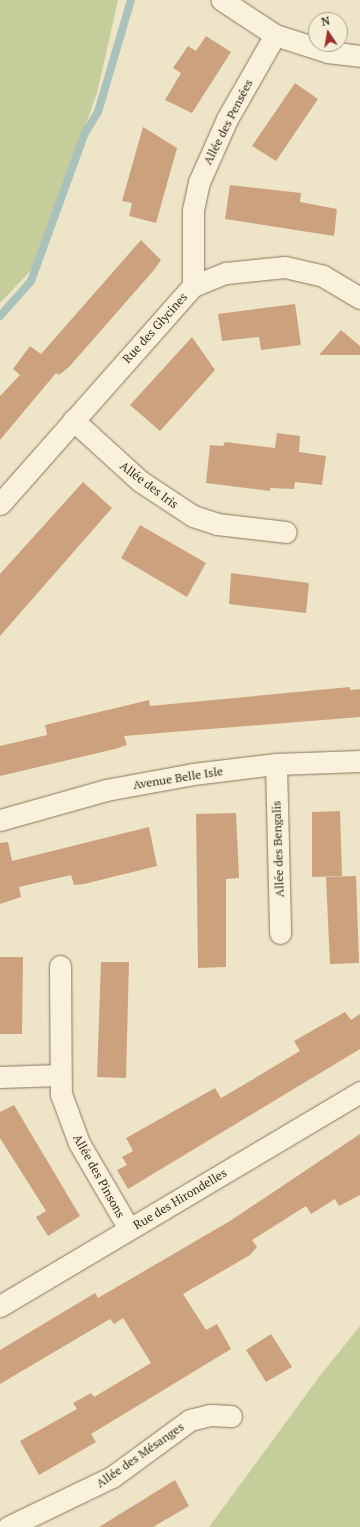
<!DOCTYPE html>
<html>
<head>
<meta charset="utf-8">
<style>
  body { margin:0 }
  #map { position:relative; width:360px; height:1527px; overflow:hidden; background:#eee4c8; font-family:"PT Serif",serif }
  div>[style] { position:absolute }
  .green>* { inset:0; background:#c5cd9b }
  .stream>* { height:8px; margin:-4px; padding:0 4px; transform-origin:4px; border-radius:4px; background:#a9c2bc }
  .building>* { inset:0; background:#cca27e }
  .roads { filter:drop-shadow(0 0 1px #8a775d) drop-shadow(0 0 1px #8a775d) }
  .minor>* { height:21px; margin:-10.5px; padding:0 10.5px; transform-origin:10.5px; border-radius:10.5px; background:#f9f1db }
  span { translate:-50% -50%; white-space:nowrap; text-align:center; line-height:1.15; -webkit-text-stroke:3px #f6eed7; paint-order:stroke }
  .street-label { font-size:12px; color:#3b2e20 }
  .north { position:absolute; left:308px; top:12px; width:40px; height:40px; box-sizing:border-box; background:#f6eed7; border:1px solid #aba18e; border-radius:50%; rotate:348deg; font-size:11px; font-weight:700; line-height:16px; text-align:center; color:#3b2e20 }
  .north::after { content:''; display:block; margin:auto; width:14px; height:18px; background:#99312d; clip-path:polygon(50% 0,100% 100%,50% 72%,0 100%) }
</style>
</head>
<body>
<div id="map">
  <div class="green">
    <i style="clip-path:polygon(0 0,118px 0,97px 93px,35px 266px,0 303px)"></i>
    <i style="clip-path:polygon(360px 1326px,360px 1527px,209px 1527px,319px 1377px)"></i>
  </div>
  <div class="stream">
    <i style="left:0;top:316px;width:47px;rotate:-48.5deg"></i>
    <i style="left:31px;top:281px;width:155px;rotate:-70deg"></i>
    <i style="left:84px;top:135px;width:27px;rotate:-59deg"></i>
    <i style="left:98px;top:112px;width:117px;rotate:-73.6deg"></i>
  </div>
  <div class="building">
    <i style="clip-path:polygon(206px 36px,231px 52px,192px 113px,165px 100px,181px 73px,173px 68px,188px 46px,196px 51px)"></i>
    <i style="clip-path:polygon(295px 83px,318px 99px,276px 161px,252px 146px)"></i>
    <i style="clip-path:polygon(143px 127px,177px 148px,156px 223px,129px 216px,132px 203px,122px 201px)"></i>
    <i style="clip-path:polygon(230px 185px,301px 193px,300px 202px,337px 209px,334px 236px,225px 219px)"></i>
    <i style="clip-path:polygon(141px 240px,161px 260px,154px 270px,69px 367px,59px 375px,56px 373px,0 440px,0 396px,20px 375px,13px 369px,30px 346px,41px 354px)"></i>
    <i style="clip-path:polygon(295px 304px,301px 345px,261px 350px,259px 337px,222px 341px,218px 314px)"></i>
    <i style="clip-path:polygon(341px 330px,360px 346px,360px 355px,319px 355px)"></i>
    <i style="clip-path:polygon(192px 337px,215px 370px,160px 431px,130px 405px)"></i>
    <i style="clip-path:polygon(277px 433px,300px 436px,299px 452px,326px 456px,322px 485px,295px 482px,294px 489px,270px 488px,270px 491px,206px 483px,210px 445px,223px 446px,225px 442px,275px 448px)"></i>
    <i style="clip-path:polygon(83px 482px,112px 508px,0 636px,0 574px)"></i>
    <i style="clip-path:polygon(140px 525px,206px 563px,187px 597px,121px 558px)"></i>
    <i style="clip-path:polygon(231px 573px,309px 583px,306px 613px,229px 604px)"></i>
    <i style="clip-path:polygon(350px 687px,350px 690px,360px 689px,360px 717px,124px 736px,127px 745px,115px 749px,0 776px,0 746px,47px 735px,45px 725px,149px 700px,150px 706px)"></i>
    <i style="clip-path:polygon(340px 811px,342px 876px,312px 877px,312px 812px)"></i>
    <i style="clip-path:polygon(236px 813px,239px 878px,226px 879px,226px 967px,198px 968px,196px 814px)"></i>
    <i style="clip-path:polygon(149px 827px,157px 866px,84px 884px,74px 885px,71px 875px,19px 887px,21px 897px,0 904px,0 843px,8px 842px,12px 861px)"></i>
    <i style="clip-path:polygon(356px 876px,359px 963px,330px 964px,326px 877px)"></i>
    <i style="clip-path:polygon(0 957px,23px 957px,22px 1034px,0 1034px)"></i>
    <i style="clip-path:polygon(101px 962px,129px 962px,126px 1078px,97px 1077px)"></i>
    <i style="clip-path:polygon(345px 1012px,351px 1020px,360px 1014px,360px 1049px,128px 1189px,117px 1170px,127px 1165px,122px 1157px,133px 1151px,126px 1138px,215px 1088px,221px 1098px,245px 1084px,300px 1051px,294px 1041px)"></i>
    <i style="clip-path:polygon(14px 1105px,80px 1216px,48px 1236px,36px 1217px,46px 1211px,0 1138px,0 1112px)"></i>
    <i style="clip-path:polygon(360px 1134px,360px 1195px,339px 1206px,335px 1199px,311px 1214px,306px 1206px,252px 1240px,257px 1247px,250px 1255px,183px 1294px,206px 1330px,217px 1324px,231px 1349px,91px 1434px,96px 1442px,39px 1475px,20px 1441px,77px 1409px,73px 1403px,91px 1393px,94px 1397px,151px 1363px,123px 1318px,114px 1324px,110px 1319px,0 1384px,0 1350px,95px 1293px,98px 1298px,230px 1221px)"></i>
    <i style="clip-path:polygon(271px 1334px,292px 1367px,266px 1382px,246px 1350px)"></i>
    <i style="clip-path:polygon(175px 1480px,189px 1506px,153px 1527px,99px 1527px)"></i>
  </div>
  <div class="roads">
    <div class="minor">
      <i style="left:275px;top:35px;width:56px;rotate:17.8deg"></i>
      <i style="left:328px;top:52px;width:32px;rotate:7deg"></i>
      <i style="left:193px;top:286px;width:76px;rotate:-90deg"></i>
      <i style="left:193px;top:210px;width:29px;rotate:-78deg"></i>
      <i style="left:199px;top:182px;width:69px;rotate:-66deg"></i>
      <i style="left:227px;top:119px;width:97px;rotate:-60.3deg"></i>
      <i style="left:275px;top:35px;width:64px;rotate:-146.6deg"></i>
      <i style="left:73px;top:420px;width:91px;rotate:42.3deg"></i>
      <i style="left:140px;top:481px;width:64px;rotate:33.4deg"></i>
      <i style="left:193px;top:516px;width:25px;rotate:18deg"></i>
      <i style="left:217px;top:524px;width:69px;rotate:6.6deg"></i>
      <i style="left:0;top:504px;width:291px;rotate:-48.5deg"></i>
      <i style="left:193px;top:286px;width:35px;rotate:-22deg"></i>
      <i style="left:226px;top:273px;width:59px;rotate:-5.8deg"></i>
      <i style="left:285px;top:267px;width:39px;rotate:13deg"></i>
      <i style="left:323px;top:276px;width:43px;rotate:30.7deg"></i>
      <i style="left:276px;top:764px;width:169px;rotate:88.6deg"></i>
      <i style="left:0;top:820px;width:110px;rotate:-15.8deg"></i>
      <i style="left:106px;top:790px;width:88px;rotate:-10.4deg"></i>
      <i style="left:193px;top:774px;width:84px;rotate:-6.9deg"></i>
      <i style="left:276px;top:764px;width:84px;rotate:-2deg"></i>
      <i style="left:60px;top:966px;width:128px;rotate:89.6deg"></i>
      <i style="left:61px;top:1094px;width:52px;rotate:69.8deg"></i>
      <i style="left:79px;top:1143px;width:99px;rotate:59.8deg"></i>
      <i style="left:0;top:1077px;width:59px;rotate:-1.9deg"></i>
      <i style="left:0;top:1306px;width:419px;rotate:-30.7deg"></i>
      <i style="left:8px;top:1527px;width:115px;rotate:-25.7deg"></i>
      <i style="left:112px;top:1477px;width:97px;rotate:-36.2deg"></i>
      <i style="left:190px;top:1420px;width:21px;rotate:-14deg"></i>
      <i style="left:210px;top:1415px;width:21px;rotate:3deg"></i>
    </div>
  </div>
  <div class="street-label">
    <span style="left:228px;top:122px;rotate:-63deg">Allée des Pensées</span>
    <span style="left:155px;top:328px;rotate:-48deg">Rue des Glycines</span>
    <span style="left:149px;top:485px;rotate:37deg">Allée des Iris</span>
    <span style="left:178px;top:778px;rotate:-9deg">Avenue Belle Isle</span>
    <span style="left:278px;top:849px;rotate:-92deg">Allée des Bengalis</span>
    <span style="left:99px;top:1176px;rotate:61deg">Allée des Pinsons</span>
    <span style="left:180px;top:1199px;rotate:-31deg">Rue des Hirondelles</span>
    <span style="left:140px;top:1455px;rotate:-35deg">Allée des Mésanges</span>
  </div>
  <div class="north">N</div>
</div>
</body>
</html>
